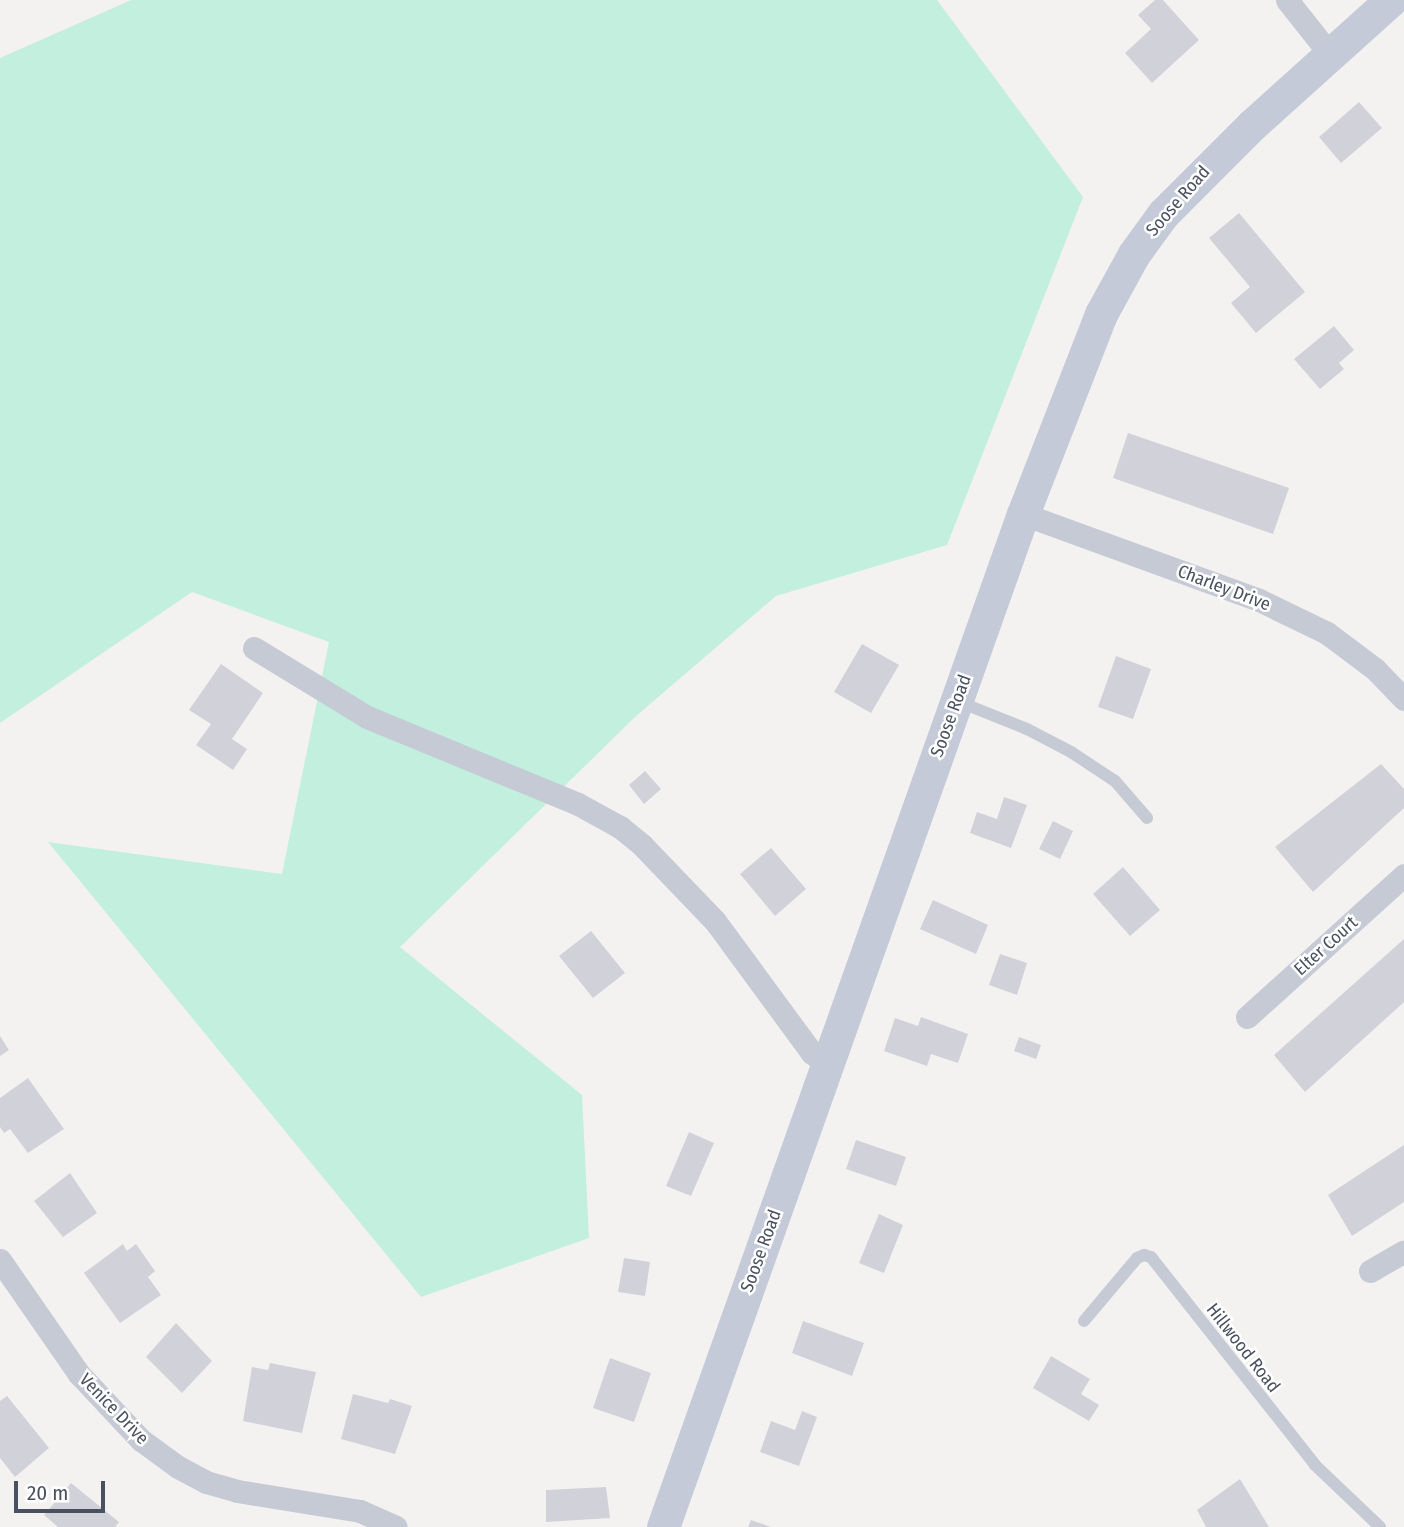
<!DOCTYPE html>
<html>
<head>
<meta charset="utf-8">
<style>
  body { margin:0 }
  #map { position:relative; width:1404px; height:1527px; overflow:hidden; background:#f4f2f1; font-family:"Fira Sans Condensed",sans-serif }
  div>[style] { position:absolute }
  .green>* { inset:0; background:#c2efde }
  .building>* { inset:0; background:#d1d2d9 }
  .lane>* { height:12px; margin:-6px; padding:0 6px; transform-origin:6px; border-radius:6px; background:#c6cad5 }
  .street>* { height:23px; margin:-11.5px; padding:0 11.5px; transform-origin:11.5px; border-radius:11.5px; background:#c6cad5 }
  .secondary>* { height:33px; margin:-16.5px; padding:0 16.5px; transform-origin:16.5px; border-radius:16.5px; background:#c5cad9 }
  span { translate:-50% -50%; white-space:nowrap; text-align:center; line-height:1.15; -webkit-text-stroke:5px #fff; paint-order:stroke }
  .street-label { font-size:18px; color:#49505f }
  .scale { position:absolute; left:14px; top:1481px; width:91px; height:32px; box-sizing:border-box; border:4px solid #49505f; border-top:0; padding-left:9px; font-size:21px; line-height:24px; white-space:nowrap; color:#49505f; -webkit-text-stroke:5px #fff; paint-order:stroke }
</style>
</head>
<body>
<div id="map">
  <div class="green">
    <i style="clip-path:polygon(131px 0,937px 0,1083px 197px,947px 545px,776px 596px,635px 717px,400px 947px,582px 1095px,589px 1238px,421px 1297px,48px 842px,282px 874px,329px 642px,192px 592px,0 723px,0 58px)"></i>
  </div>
  <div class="building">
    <i style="clip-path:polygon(1155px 0,1163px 0,1199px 40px,1152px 83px,1125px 53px,1151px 29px,1138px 15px)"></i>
    <i style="clip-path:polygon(1359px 102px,1382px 128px,1341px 163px,1319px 137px)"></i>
    <i style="clip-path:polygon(1239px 213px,1305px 292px,1256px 333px,1231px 303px,1250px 287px,1209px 238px)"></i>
    <i style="clip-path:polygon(1334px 326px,1354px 350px,1339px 363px,1344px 369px,1320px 389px,1294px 359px)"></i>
    <i style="clip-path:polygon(1128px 433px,1289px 488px,1273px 534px,1113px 478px)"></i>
    <i style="clip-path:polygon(862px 644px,899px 665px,871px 713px,834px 692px)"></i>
    <i style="clip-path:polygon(1116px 656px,1151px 669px,1133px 719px,1098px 707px)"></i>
    <i style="clip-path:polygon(221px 664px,263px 693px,232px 739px,247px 749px,233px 770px,196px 745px,211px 724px,189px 710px)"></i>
    <i style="clip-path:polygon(1381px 764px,1404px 789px,1404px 808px,1313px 892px,1275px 847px)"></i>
    <i style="clip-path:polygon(645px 771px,661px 789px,644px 804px,629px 785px)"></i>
    <i style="clip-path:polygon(1004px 797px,1027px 805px,1011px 848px,970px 833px,977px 812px,997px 819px)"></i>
    <i style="clip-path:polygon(1053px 821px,1073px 831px,1060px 859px,1039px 849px)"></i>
    <i style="clip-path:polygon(771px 848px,806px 889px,775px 916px,740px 874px)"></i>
    <i style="clip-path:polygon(1123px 867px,1160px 910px,1130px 936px,1093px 894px)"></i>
    <i style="clip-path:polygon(933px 900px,988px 925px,976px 954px,920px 929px)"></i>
    <i style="clip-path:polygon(591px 931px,625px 973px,593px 998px,559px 956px)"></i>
    <i style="clip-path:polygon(1404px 939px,1404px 1002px,1305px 1092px,1274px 1055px)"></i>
    <i style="clip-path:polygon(1000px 954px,1027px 963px,1017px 995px,989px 985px)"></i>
    <i style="clip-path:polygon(921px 1017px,968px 1034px,958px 1063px,931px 1054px,927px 1066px,884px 1051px,895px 1018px,918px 1026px)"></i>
    <i style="clip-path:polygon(0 1036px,9px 1050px,0 1056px)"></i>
    <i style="clip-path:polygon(1019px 1037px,1041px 1045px,1036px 1059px,1014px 1051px)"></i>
    <i style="clip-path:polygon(28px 1078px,64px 1129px,28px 1153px,10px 1129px,4px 1133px,0 1127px,0 1098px)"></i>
    <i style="clip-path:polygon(689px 1132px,714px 1143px,691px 1196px,666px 1186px)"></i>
    <i style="clip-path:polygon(856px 1140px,906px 1157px,896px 1186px,846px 1169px)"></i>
    <i style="clip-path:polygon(1404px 1145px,1404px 1202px,1352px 1236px,1328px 1195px)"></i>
    <i style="clip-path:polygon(70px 1173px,97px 1213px,63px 1237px,34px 1201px)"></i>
    <i style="clip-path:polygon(879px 1214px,903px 1225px,884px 1273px,859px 1263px)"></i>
    <i style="clip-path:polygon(123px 1244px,127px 1251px,136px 1244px,155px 1271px,148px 1277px,161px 1295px,120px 1323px,84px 1273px)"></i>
    <i style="clip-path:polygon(624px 1258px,650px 1262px,645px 1296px,618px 1292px)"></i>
    <i style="clip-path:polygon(803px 1321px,864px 1343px,852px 1376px,792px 1353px)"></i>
    <i style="clip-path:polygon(176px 1323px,212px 1361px,182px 1393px,146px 1357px)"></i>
    <i style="clip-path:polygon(1051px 1356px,1090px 1379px,1081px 1394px,1099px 1405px,1089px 1421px,1033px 1388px)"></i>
    <i style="clip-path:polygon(610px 1358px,651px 1373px,634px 1422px,593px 1408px)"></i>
    <i style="clip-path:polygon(270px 1363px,316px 1372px,302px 1433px,243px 1421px,252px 1367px,268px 1370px)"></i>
    <i style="clip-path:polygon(353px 1394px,388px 1403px,390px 1399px,412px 1406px,395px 1454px,341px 1439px)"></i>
    <i style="clip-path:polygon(7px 1396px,49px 1448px,15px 1477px,0 1458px,0 1401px)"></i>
    <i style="clip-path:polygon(802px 1411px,817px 1417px,799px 1466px,760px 1452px,771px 1421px,795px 1430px)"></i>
    <i style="clip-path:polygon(1240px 1479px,1269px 1527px,1206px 1527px,1197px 1510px)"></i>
    <i style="clip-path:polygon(71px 1483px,119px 1522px,115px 1527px,58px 1527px,44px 1515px)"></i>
    <i style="clip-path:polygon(606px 1487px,610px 1518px,546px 1522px,546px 1490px)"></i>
    <i style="clip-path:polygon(751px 1520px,771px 1527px,748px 1527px)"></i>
  </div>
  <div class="lane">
    <i style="left:957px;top:701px;width:75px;rotate:21.8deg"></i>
    <i style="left:1027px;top:729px;width:50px;rotate:27.6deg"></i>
    <i style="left:1071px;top:752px;width:53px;rotate:33.4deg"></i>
    <i style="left:1115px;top:781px;width:49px;rotate:49.1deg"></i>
    <i style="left:1084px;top:1321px;width:82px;rotate:-49.9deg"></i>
    <i style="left:1137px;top:1258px;width:8px;rotate:-23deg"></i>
    <i style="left:1144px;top:1255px;width:7px;rotate:16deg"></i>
    <i style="left:1151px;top:1257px;width:265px;rotate:51.7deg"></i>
    <i style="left:1315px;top:1465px;width:90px;rotate:43.6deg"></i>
  </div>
  <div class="street">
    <i style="left:1287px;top:0;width:68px;rotate:51.6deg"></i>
    <i style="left:1023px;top:514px;width:251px;rotate:20deg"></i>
    <i style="left:1259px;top:600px;width:76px;rotate:25.9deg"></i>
    <i style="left:1327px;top:633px;width:60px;rotate:36.9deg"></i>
    <i style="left:1375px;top:669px;width:42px;rotate:46deg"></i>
    <i style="left:254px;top:648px;width:132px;rotate:31.4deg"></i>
    <i style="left:367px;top:717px;width:228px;rotate:22.4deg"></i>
    <i style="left:578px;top:804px;width:48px;rotate:28.7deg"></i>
    <i style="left:620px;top:827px;width:28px;rotate:39deg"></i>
    <i style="left:642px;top:845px;width:105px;rotate:46.2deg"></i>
    <i style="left:715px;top:921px;width:164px;rotate:53.7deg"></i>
    <i style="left:812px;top:1053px;width:19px;rotate:36deg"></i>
    <i style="left:1247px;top:1017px;width:212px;rotate:-42.1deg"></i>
    <i style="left:0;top:1260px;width:139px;rotate:55.3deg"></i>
    <i style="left:79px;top:1374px;width:91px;rotate:46.8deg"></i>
    <i style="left:141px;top:1440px;width:46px;rotate:36.1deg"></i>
    <i style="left:178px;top:1467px;width:32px;rotate:28deg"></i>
    <i style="left:206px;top:1482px;width:32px;rotate:16deg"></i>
    <i style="left:237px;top:1491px;width:125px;rotate:9.2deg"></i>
    <i style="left:360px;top:1511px;width:39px;rotate:24deg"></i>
    <i style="left:1370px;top:1271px;width:39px;rotate:-30deg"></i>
  </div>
  <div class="secondary">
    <i style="left:663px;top:1527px;width:1075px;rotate:-70.44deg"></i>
    <i style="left:1023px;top:514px;width:215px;rotate:-68.7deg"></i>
    <i style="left:1101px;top:314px;width:68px;rotate:-61.2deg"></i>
    <i style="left:1134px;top:254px;width:49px;rotate:-54.1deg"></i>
    <i style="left:1163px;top:214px;width:126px;rotate:-45deg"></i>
    <i style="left:1252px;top:125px;width:187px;rotate:-42deg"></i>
  </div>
  <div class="street-label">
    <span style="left:1178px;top:201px;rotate:-49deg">Soose Road</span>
    <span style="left:1224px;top:588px;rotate:21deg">Charley Drive</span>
    <span style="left:951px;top:716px;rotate:-70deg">Soose Road</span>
    <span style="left:1326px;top:946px;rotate:-42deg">Elter Court</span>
    <span style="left:761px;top:1251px;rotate:-70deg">Soose Road</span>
    <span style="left:1243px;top:1348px;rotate:52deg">Hillwood Road</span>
    <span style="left:114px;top:1409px;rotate:46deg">Venice Drive</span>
  </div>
  <div class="scale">20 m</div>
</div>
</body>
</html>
